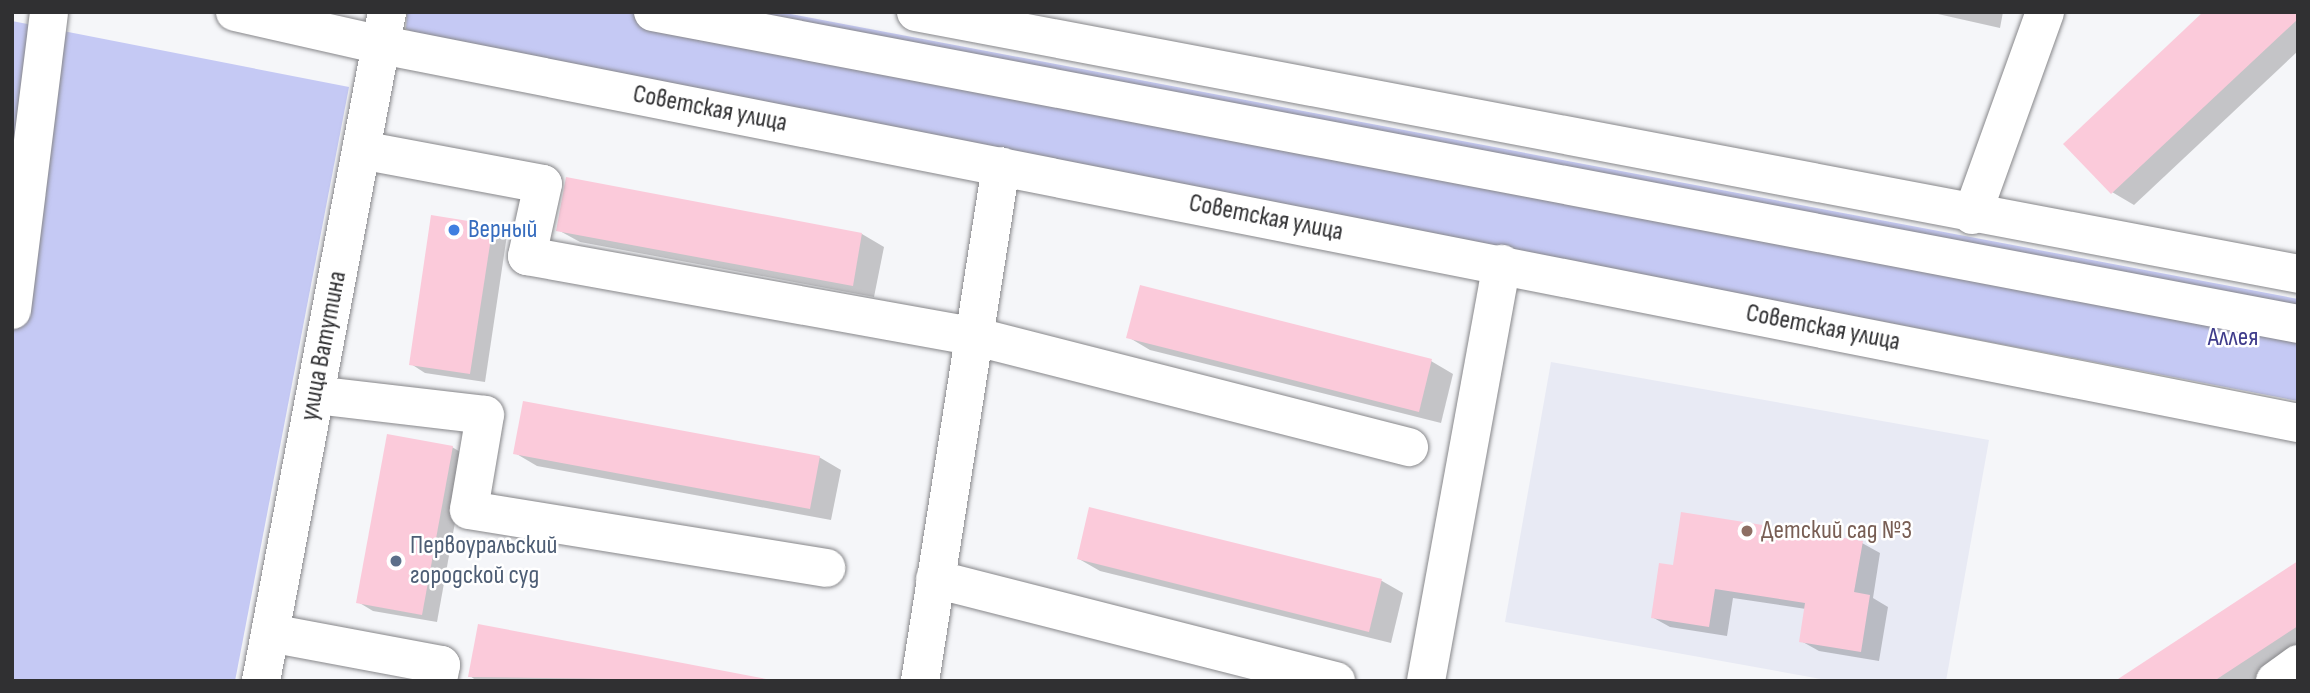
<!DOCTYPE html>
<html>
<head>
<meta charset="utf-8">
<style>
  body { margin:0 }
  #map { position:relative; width:2310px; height:693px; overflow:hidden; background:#f5f6f9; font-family:"Sofia Sans Condensed",sans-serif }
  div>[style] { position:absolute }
  .built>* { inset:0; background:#e8eaf4 }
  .green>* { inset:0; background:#c5c9f4 }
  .shadow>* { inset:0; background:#0003 }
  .building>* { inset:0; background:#fbcada }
  .roads { filter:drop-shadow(0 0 2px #87878a) drop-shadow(0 0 2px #87878a) }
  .minor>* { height:38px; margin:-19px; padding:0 19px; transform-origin:19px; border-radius:19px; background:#fff }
  .dots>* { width:19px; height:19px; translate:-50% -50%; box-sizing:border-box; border:4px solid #fff; border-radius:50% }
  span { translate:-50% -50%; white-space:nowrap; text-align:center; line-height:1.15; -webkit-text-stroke:5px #fff; paint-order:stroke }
  .street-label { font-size:26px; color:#303032 }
  .shop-label { font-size:26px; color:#366cbe }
  .left { translate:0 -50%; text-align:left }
  .park-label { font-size:26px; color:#3f3c8b }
  .education-label { font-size:26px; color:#785e54 }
  .service-label { font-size:26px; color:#4e5e75 }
  .frame { position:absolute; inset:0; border:14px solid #303032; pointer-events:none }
</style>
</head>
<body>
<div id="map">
  <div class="built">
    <i style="clip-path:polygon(1551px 362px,1989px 440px,1946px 681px,1832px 681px,1505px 622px)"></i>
  </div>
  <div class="green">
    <i style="clip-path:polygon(407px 12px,780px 12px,2298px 299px,2298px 401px,448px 47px,406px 29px)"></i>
    <i style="clip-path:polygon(12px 21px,349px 87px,235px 681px,12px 681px)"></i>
  </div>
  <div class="shadow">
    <i style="clip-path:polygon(1929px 12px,2003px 12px,2000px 28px)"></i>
    <i style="clip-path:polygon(2298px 12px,2298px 51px,2134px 205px,2112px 192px)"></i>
    <i style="clip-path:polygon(567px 179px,862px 234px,884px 247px,874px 297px,580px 242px,558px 230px)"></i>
    <i style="clip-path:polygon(493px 226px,507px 235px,485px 382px,425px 373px,411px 364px)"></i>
    <i style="clip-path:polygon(1128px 337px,1431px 361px,1453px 374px,1441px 423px,1150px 350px)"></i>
    <i style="clip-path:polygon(452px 447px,467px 456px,437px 622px,373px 611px,358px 602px)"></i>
    <i style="clip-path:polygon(515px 453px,819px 457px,841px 470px,831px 520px,537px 466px)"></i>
    <i style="clip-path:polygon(1091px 509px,1382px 581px,1403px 593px,1391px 643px,1100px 571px,1079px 559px)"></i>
    <i style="clip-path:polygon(1862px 543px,1880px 553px,1873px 598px,1888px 607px,1879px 661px,1819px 651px,1801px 641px,1806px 609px,1733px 598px,1727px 636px,1670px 627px,1652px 617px,1674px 567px)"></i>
    <i style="clip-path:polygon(2298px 563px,2298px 652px,2254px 681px,2118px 681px)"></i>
    <i style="clip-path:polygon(470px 676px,764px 681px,477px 681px)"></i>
  </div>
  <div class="building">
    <i style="clip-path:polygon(2203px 12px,2298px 12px,2298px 19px,2111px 194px,2063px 144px)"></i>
    <i style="clip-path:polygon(566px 177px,862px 233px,853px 286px,556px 231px)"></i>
    <i style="clip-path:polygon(431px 215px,493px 225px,470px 374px,409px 365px)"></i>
    <i style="clip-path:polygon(1140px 285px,1432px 359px,1419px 412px,1126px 338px)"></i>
    <i style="clip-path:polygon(523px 401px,820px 456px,810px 509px,513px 454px)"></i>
    <i style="clip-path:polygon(387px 434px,453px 446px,422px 615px,356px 603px)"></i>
    <i style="clip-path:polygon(1089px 507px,1382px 579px,1369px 632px,1077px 559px)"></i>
    <i style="clip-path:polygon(1681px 512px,1863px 541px,1854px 592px,1870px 595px,1861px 652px,1799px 642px,1805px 603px,1715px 589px,1709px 627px,1651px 618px,1659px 563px,1673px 565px)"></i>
    <i style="clip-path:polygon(2298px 561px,2298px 626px,2214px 681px,2115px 681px)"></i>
    <i style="clip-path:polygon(478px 624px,766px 679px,766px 681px,468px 677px)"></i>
  </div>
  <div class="roads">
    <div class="minor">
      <i style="left:235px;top:12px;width:151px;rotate:12.7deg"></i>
      <i style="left:382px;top:45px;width:1953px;rotate:11.16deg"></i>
      <i style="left:653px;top:12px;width:1674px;rotate:10.74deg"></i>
      <i style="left:916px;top:12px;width:1407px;rotate:10.73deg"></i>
      <i style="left:361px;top:150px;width:185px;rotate:10.6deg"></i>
      <i style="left:543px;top:184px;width:74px;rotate:102.5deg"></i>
      <i style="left:527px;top:256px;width:453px;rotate:10.2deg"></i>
      <i style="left:973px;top:336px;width:450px;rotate:14.3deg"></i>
      <i style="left:1972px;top:215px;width:216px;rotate:-70.2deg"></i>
      <i style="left:12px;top:310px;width:299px;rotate:-82.9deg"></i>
      <i style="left:315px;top:395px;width:171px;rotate:6.7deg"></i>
      <i style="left:485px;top:415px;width:96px;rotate:99.6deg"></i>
      <i style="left:469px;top:510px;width:362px;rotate:9.2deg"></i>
      <i style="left:935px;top:579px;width:414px;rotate:14.3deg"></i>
      <i style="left:270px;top:633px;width:174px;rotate:10.6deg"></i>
      <i style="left:441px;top:665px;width:16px;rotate:101deg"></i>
      <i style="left:261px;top:681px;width:681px;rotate:-79.33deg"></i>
      <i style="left:920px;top:681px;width:521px;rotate:-81.06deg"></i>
      <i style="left:1426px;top:681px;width:424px;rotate:-79.7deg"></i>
      <i style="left:2275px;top:681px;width:29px;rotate:-36deg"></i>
    </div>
  </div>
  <div class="dots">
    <i style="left:454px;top:230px;background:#3f7fe0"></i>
    <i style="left:1747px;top:531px;background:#8d6e63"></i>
    <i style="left:396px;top:561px;background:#5c6f8a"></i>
  </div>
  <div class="street-label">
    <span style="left:710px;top:109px;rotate:11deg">Советская улица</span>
    <span style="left:1266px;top:218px;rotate:11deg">Советская улица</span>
    <span style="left:1823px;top:328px;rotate:11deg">Советская улица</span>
    <span style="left:324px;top:346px;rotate:-79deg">улица Ватутина</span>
  </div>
  <div class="shop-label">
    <span class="left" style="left:468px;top:230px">Верный</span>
  </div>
  <div class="park-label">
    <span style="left:2233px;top:338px">Аллея</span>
  </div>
  <div class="education-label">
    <span class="left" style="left:1761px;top:531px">Детский сад №3</span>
  </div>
  <div class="service-label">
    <span class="left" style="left:410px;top:561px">Первоуральский<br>городской суд</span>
  </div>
  <div class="frame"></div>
</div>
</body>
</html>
